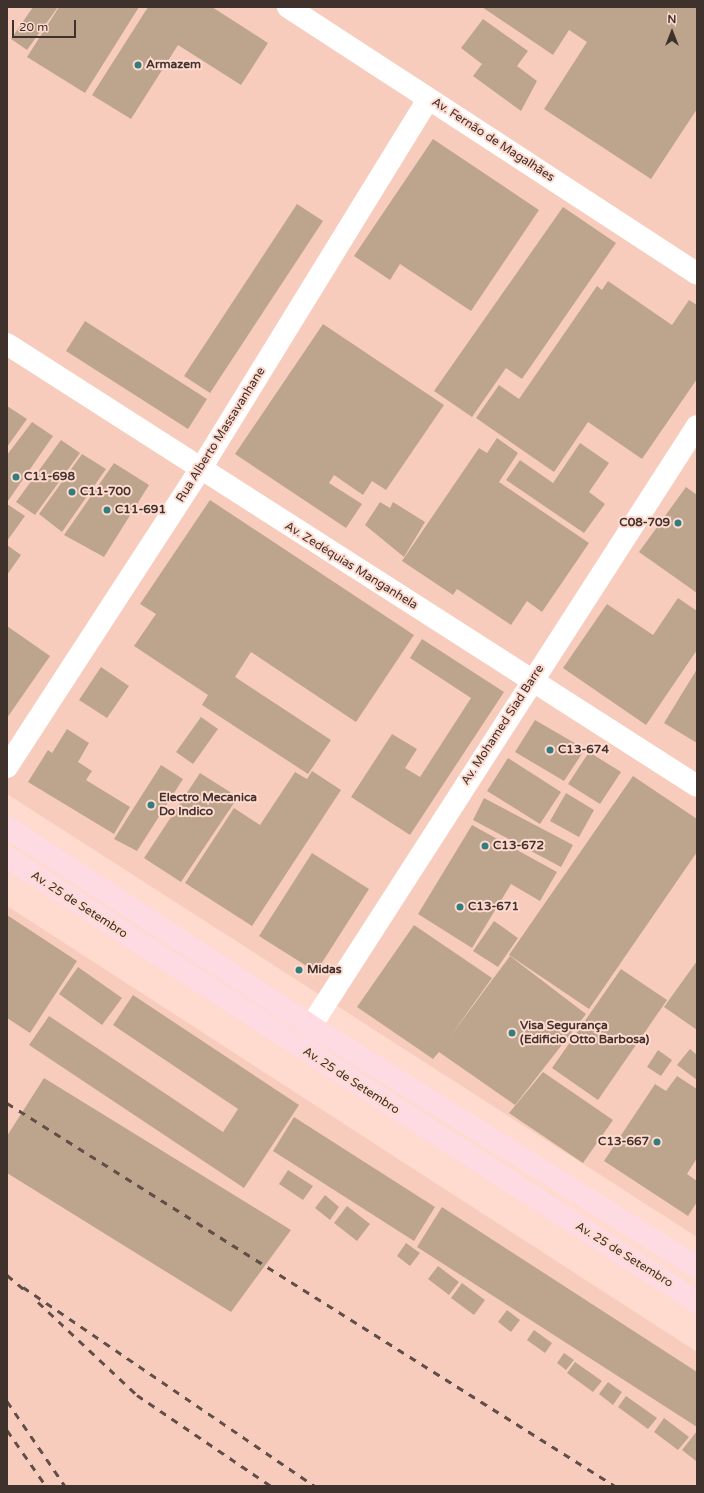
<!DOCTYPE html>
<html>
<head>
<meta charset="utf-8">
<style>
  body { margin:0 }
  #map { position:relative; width:704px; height:1493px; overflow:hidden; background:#ffdace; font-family:"Varela Round",sans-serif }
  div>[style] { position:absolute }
  .built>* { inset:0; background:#f8ccbd }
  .building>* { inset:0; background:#bca58c }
  .street>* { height:22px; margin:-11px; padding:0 11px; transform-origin:11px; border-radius:11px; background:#fff }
  .secondary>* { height:22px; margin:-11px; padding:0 11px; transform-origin:11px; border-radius:11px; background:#fedae2 }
  .rail>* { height:3px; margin-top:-1.5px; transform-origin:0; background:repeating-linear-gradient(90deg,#604e48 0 7px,transparent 0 14px) }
  .dots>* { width:11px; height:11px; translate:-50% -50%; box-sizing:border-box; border:2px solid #ffdace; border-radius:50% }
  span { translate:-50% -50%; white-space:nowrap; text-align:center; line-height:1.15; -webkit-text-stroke:4px #ffdace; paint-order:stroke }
  .poi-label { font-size:12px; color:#3f312c; font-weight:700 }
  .left { translate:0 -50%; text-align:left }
  .right { translate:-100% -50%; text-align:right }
  .street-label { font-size:12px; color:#3f312c }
  .frame { position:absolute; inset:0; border:8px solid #3f312c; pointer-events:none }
  .north { position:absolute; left:652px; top:12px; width:40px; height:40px; -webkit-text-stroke:3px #ffdace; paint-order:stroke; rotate:0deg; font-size:11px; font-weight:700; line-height:16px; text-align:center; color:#3f312c }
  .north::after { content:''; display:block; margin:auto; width:14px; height:18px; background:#3f312c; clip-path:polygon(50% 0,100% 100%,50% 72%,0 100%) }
  .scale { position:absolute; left:12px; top:20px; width:64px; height:18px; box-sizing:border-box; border:2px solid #3f312c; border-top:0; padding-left:5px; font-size:12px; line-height:14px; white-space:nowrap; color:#3f312c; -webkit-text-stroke:3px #ffdace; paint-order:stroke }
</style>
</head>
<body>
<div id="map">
  <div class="built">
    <i style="clip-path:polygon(7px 7px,697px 7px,697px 1237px,7px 794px)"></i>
    <i style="clip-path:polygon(7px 906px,697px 1352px,697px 1486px,7px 1486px)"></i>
  </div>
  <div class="building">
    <i style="clip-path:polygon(33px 7px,58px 7px,27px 50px,11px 39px)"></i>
    <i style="clip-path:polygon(59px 7px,139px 7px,85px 93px,27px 57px)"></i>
    <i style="clip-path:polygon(148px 7px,212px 7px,268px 43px,241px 85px,178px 45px,131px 119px,92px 95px)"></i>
    <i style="clip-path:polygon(482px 7px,697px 7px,697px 109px,651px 179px,544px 109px,587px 42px,569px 30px,553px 55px)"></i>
    <i style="clip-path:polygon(483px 19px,528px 51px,517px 66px,537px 81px,521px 111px,473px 76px,482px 64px,461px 48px)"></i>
    <i style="clip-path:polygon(433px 139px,539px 210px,471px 311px,400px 264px,390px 280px,354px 256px)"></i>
    <i style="clip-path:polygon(297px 204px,323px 221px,210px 393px,184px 376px)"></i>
    <i style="clip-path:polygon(563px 207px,616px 243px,522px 379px,506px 368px,472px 417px,434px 391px)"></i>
    <i style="clip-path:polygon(608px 281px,672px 325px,689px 300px,697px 305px,697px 379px,642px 459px,588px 422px,554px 472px,476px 418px,499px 385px,519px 399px,597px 286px,602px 290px)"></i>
    <i style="clip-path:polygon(85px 321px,207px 399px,188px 429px,66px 351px)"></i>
    <i style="clip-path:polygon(323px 324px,444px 405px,386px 490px,372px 481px,363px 495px,334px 475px,329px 483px,362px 504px,346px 528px,235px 454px)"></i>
    <i style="clip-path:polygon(7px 406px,27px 419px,7px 447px)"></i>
    <i style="clip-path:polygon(32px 422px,53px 436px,8px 501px,7px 455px)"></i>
    <i style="clip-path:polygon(497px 438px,518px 453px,499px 482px,589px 543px,542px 612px,527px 601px,511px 625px,457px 589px,453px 595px,402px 561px,479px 448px,487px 453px)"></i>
    <i style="clip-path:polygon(61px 440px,80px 453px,35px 515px,16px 502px)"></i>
    <i style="clip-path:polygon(580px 443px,609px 463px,589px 492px,605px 504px,584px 533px,506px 480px,520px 460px,553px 483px)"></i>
    <i style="clip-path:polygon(82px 454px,106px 469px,62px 532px,39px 514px)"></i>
    <i style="clip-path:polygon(114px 463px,149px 485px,104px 557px,64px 535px)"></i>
    <i style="clip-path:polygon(686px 487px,697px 495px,697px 593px,639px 552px)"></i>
    <i style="clip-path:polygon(210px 500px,414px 635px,356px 722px,251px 652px,235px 677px,331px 740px,308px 774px,202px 705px,208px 695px,134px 646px,156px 614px,140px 604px)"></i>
    <i style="clip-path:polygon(380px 502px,390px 508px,393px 502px,425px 522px,404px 557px,365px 525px)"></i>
    <i style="clip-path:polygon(7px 504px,25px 516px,7px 541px)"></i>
    <i style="clip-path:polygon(7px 545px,21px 555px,7px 575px)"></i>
    <i style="clip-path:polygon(678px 598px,697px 611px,697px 650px,646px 725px,563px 668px,607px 604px,653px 635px)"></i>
    <i style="clip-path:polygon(7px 626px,50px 656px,7px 718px)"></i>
    <i style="clip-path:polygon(422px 639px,504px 692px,410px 835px,351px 797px,392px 734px,417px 749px,405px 768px,420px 777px,471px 698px,410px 658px)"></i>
    <i style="clip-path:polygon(101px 667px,129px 686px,107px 718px,79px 700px)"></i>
    <i style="clip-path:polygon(697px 669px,697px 743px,664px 723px)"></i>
    <i style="clip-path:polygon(201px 717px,218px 729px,193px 764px,176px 752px)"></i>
    <i style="clip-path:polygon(535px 720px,585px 749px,564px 781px,515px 752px)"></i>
    <i style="clip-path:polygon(67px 729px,89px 743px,78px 762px,92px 771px,86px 780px,130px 807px,114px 834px,28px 782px,48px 750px,52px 753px)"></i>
    <i style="clip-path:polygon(589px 752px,621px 772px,600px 804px,568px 784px)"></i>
    <i style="clip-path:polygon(508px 758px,561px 792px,540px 824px,487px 791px)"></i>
    <i style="clip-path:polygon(161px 765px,183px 779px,137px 851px,114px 839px)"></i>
    <i style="clip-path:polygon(312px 771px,341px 790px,252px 926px,185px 883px,234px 808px,260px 825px,295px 772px,307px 779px)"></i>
    <i style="clip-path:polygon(200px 773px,238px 797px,181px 882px,144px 858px)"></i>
    <i style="clip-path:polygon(633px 776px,697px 819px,697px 852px,589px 1009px,509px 955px)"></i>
    <i style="clip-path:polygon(566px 793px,594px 810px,579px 837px,550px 821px)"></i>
    <i style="clip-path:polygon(484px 798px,573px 845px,561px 867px,473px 820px)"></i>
    <i style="clip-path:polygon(472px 825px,557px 872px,540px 901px,511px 884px,472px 948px,418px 914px)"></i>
    <i style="clip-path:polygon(312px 853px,369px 889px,316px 972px,259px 936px)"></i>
    <i style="clip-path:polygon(7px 915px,77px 961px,30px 1033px,7px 1018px)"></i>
    <i style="clip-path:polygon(494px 921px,518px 938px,498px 967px,473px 951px)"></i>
    <i style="clip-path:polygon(414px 925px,492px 978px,449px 1038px,510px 956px,586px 1014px,515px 1105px,439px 1052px,433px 1059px,357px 1007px)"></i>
    <i style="clip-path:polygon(697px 961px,697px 1030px,664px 1007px)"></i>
    <i style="clip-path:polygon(78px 967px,122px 998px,102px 1025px,59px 994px)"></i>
    <i style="clip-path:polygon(621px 969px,667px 1000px,598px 1100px,552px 1068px)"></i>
    <i style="clip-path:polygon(133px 995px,299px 1105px,244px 1188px,29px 1045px,49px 1016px,223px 1132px,238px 1109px,113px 1025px)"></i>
    <i style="clip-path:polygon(690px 1049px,697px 1055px,697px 1080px,677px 1065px)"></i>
    <i style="clip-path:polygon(658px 1050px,672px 1060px,661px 1076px,647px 1067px)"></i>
    <i style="clip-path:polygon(543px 1072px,613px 1120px,583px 1163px,509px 1113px)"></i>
    <i style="clip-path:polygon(677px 1076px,697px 1089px,697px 1158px,687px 1174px,697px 1181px,697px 1202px,688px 1216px,604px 1161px,655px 1084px,666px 1091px)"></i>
    <i style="clip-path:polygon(44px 1078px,291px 1230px,231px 1312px,7px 1173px,7px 1136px)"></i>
    <i style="clip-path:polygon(294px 1117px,435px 1207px,414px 1241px,273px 1151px)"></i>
    <i style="clip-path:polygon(288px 1170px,313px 1186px,303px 1200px,279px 1184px)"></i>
    <i style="clip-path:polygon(325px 1195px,339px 1207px,330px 1220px,315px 1208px)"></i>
    <i style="clip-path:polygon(347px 1206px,370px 1224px,357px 1241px,334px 1223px)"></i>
    <i style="clip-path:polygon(442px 1207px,697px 1372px,697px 1427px,417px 1247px)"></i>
    <i style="clip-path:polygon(406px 1243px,420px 1253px,410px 1266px,397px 1256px)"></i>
    <i style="clip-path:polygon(438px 1266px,459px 1282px,449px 1295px,428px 1279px)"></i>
    <i style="clip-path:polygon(462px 1283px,485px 1300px,474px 1315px,451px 1298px)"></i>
    <i style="clip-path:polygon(507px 1310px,520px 1320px,511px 1332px,498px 1322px)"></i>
    <i style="clip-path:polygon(534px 1330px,552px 1343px,545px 1353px,527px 1340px)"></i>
    <i style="clip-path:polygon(564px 1353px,574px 1360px,566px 1370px,557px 1363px)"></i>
    <i style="clip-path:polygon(575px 1362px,602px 1381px,593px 1392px,567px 1373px)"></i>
    <i style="clip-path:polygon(608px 1382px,622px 1392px,613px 1405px,599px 1394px)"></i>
    <i style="clip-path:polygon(626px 1396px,657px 1418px,648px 1429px,618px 1407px)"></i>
    <i style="clip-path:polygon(664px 1418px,689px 1437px,678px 1450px,654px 1432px)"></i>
    <i style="clip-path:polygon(697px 1431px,697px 1459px,696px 1461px,682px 1450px)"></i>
  </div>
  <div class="street">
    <i style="left:288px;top:7px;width:488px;rotate:33.1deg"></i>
    <i style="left:7px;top:344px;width:819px;rotate:32.64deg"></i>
    <i style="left:7px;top:767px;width:354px;rotate:-57deg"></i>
    <i style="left:200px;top:470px;width:435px;rotate:-58.4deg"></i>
    <i style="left:311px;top:1026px;width:713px;rotate:-57.25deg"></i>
  </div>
  <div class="secondary">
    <i style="left:7px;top:827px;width:363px;rotate:33.2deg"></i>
    <i style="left:311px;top:1026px;width:455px;rotate:32deg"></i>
    <i style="left:7px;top:857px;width:821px;rotate:32.82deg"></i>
  </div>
  <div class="rail">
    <i style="left:7px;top:1103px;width:719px;rotate:32.21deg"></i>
    <i style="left:7px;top:1275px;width:25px;rotate:40deg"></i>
    <i style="left:23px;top:1287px;width:353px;rotate:34.3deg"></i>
    <i style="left:38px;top:1302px;width:136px;rotate:43.2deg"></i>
    <i style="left:137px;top:1395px;width:162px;rotate:34.2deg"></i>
    <i style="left:7px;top:1401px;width:103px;rotate:55.7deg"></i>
    <i style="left:7px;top:1430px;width:68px;rotate:55.1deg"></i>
  </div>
  <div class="dots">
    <i style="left:138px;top:65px;background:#347d7f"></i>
    <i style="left:16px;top:477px;background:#347d7f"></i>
    <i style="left:72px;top:492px;background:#347d7f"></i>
    <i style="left:107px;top:510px;background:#347d7f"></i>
    <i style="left:678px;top:523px;background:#347d7f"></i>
    <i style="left:550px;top:750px;background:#347d7f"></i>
    <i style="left:151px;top:805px;background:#347d7f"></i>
    <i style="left:485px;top:846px;background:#347d7f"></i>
    <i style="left:460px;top:907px;background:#347d7f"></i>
    <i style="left:299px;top:970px;background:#347d7f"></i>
    <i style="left:512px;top:1033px;background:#347d7f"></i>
    <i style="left:657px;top:1142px;background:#347d7f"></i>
  </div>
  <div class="poi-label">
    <span class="left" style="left:146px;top:65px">Armazem</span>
    <span class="left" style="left:24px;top:477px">C11-698</span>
    <span class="left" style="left:80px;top:492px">C11-700</span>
    <span class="left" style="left:115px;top:510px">C11-691</span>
    <span class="right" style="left:670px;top:523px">C08-709</span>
    <span class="left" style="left:558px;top:750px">C13-674</span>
    <span class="left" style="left:159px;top:805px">Electro Mecanica<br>Do Indico</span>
    <span class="left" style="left:493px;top:846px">C13-672</span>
    <span class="left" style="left:468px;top:907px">C13-671</span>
    <span class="left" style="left:307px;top:970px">Midas</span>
    <span class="left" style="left:520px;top:1033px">Visa Segurança<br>(Edificio Otto Barbosa)</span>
    <span class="right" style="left:649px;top:1142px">C13-667</span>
  </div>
  <div class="street-label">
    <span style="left:493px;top:140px;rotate:33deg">Av. Fernão de Magalhães</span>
    <span style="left:221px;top:435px;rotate:-58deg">Rua Alberto Massavanhane</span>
    <span style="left:351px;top:566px;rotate:32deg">Av. Zedéquias Manganhela</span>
    <span style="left:503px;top:725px;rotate:-57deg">Av. Mohamed Siad Barre</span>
    <span style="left:79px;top:905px;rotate:33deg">Av. 25 de Setembro</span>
    <span style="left:351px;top:1081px;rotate:33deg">Av. 25 de Setembro</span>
    <span style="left:624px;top:1255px;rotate:32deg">Av. 25 de Setembro</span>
  </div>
  <div class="frame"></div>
  <div class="north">N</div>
  <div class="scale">20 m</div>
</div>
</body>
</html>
